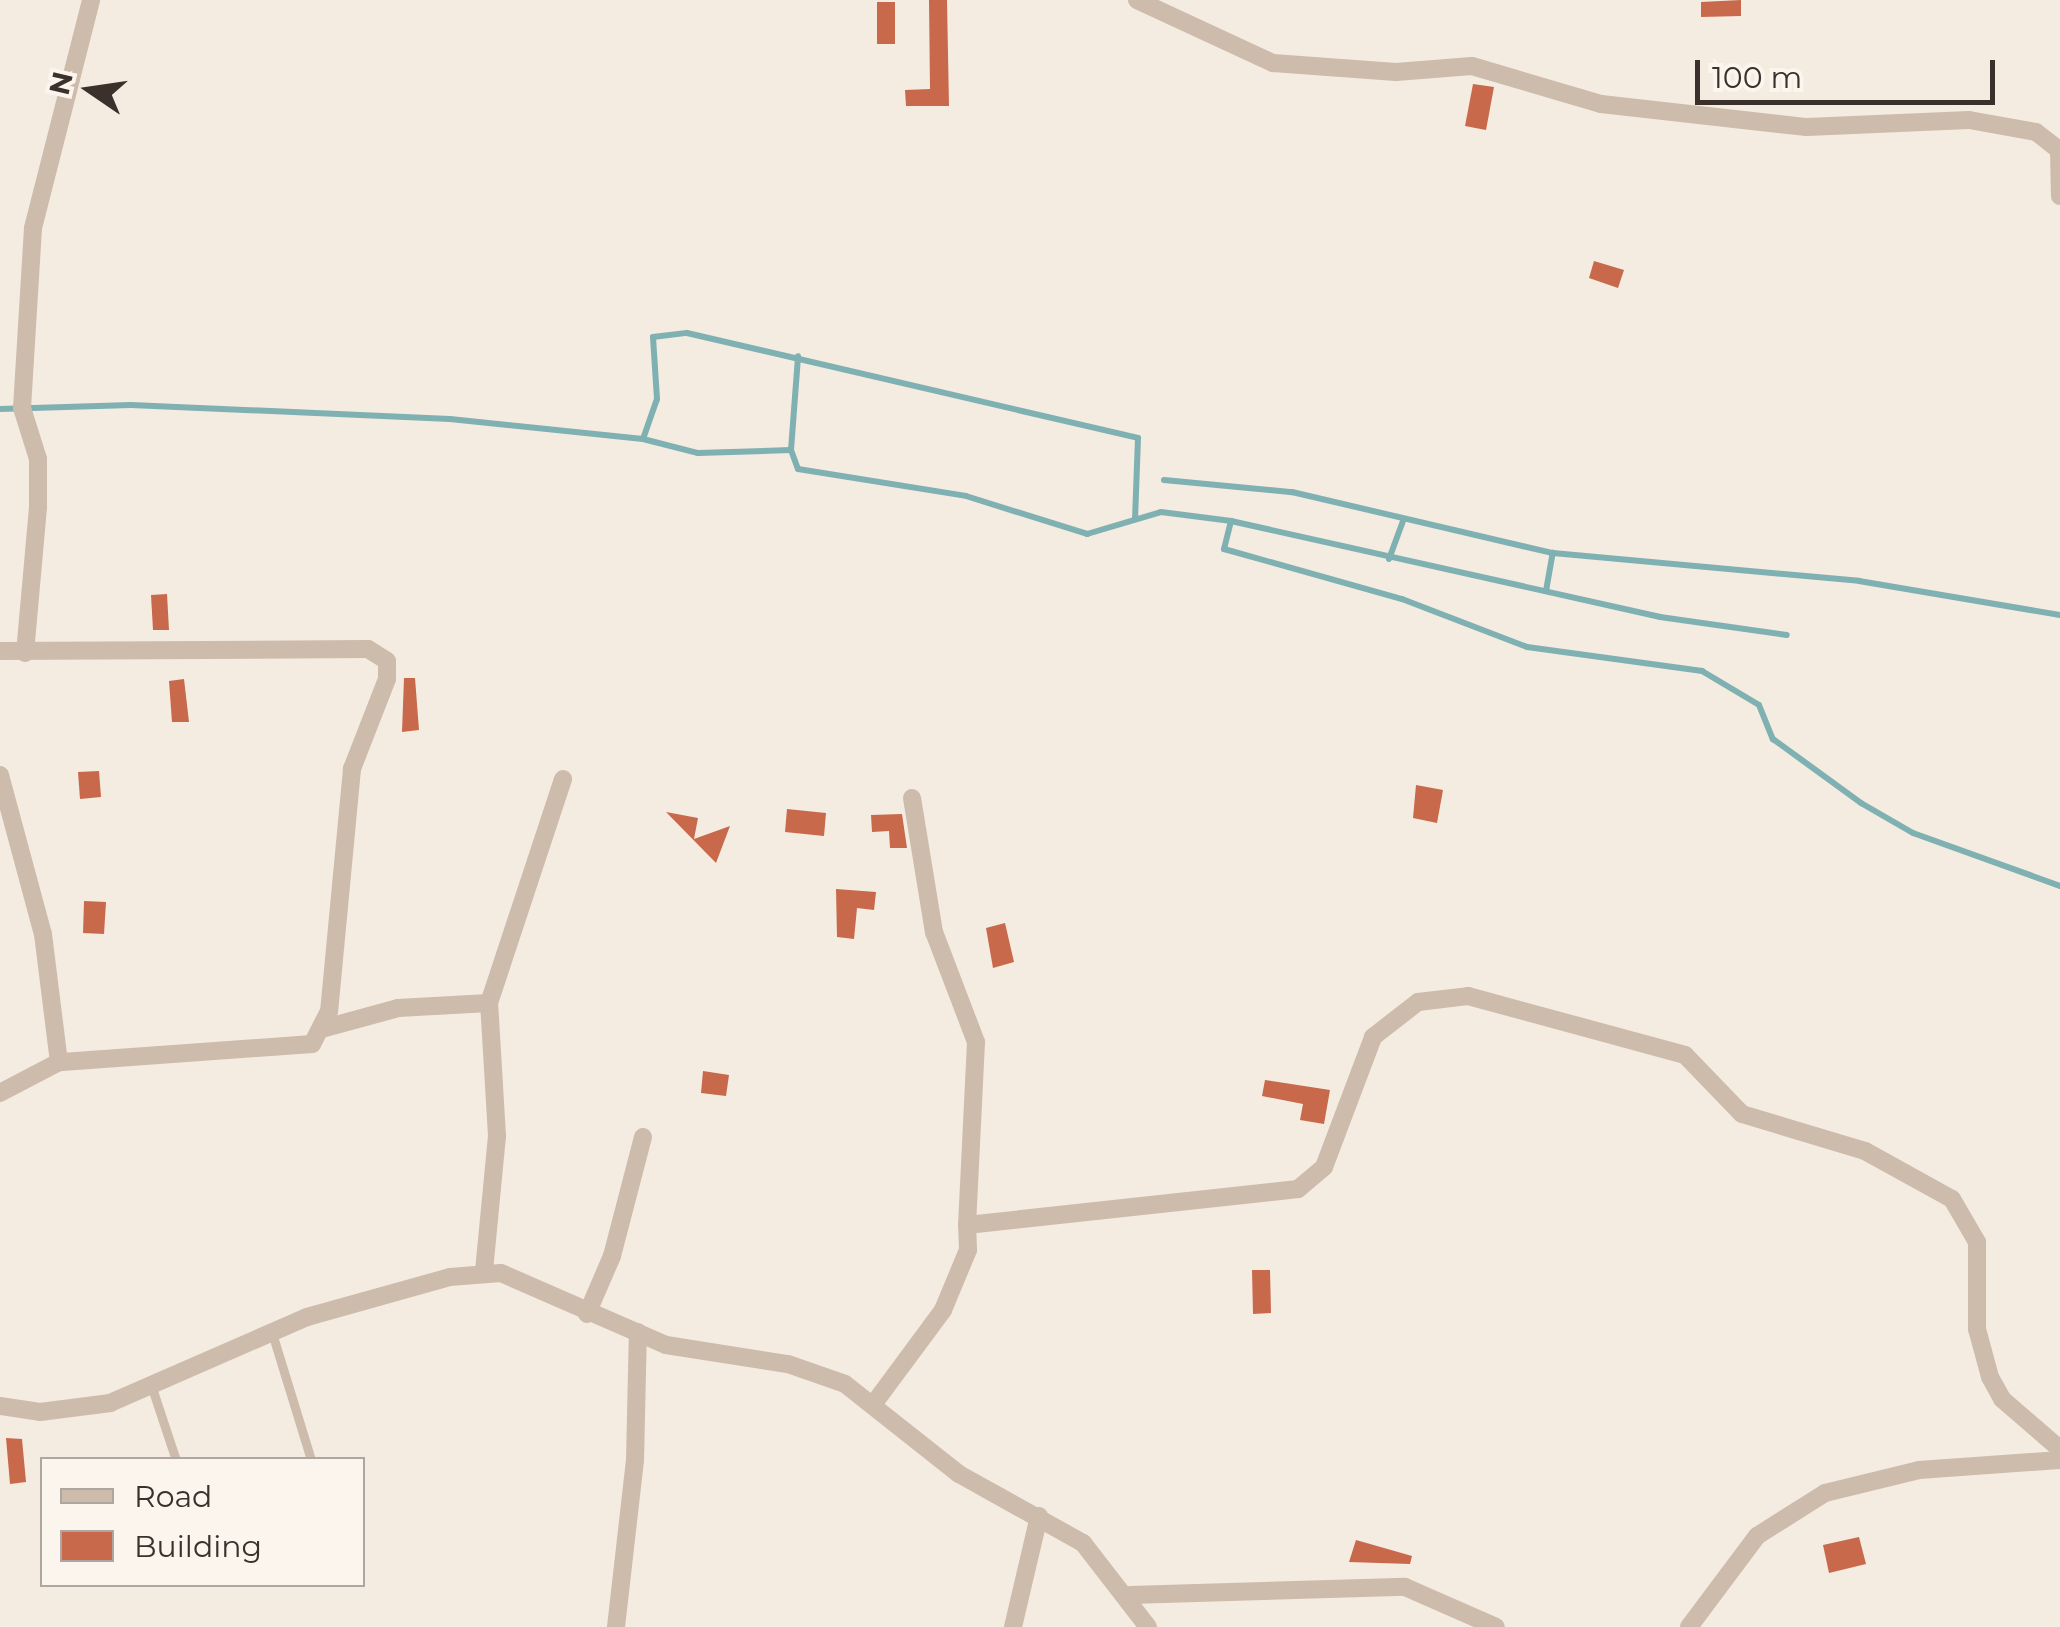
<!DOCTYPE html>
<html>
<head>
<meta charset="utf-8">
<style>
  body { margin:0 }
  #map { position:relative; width:2060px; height:1627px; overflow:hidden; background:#f4ebe1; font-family:Montserrat,sans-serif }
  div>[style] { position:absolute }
  .stream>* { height:6px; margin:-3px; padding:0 3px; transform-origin:3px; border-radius:3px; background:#7fb0b2 }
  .building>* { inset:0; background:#c8694b }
  .service>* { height:9px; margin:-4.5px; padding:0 4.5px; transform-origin:4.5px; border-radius:4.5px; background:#cdbbac }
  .minor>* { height:18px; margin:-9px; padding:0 9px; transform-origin:9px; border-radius:9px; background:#cdbbac }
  span { translate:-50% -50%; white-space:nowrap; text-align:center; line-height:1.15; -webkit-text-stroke:9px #fbf5ee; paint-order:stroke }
  .legend { position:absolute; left:40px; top:1457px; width:325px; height:130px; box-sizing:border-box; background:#fbf5ee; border:2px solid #aea6a0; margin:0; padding:12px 18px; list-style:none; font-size:30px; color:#3b302b }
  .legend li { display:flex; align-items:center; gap:20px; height:50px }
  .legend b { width:50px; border:2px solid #aea6a0 }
  .north { position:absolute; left:40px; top:40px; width:100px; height:100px; -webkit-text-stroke:8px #fbf5ee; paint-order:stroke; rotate:283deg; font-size:28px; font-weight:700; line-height:40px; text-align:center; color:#3b302b }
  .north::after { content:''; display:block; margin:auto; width:35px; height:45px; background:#3b302b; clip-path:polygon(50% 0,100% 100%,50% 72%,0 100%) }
  .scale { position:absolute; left:1695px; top:60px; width:300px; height:45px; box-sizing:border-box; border:5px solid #3b302b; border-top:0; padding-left:12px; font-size:30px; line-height:35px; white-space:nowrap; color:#3b302b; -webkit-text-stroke:8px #fbf5ee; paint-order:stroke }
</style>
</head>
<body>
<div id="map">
  <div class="stream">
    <i style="left:0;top:409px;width:131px;rotate:-1.7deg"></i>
    <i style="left:131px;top:405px;width:319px;rotate:2.5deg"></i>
    <i style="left:450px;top:419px;width:194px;rotate:5.9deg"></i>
    <i style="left:643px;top:439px;width:42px;rotate:-70.7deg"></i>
    <i style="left:657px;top:399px;width:62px;rotate:-93.7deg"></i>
    <i style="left:653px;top:337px;width:34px;rotate:-7deg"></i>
    <i style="left:687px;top:333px;width:463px;rotate:13.1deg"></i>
    <i style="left:1138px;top:438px;width:81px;rotate:92.1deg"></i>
    <i style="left:643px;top:439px;width:57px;rotate:14.3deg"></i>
    <i style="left:698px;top:453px;width:93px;rotate:-1.8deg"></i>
    <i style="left:791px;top:450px;width:94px;rotate:-85.7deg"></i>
    <i style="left:791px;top:450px;width:20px;rotate:70deg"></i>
    <i style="left:798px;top:469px;width:170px;rotate:9.1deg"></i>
    <i style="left:966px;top:496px;width:127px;rotate:17.4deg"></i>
    <i style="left:1087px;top:534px;width:77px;rotate:-16.6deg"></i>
    <i style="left:1161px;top:512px;width:71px;rotate:7.3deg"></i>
    <i style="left:1231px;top:521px;width:440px;rotate:12.6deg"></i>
    <i style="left:1660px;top:617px;width:128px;rotate:8.1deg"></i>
    <i style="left:1164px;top:480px;width:129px;rotate:5.4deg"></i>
    <i style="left:1292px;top:492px;width:268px;rotate:13.2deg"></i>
    <i style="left:1553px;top:553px;width:307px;rotate:5.2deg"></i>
    <i style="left:1859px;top:581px;width:204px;rotate:9.6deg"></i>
    <i style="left:1231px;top:521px;width:29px;rotate:104deg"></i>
    <i style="left:1224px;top:549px;width:185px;rotate:15.7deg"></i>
    <i style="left:1402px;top:599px;width:134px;rotate:21deg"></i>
    <i style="left:1527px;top:647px;width:177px;rotate:7.8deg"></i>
    <i style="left:1702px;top:671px;width:66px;rotate:30.8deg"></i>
    <i style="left:1759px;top:705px;width:37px;rotate:68deg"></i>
    <i style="left:1773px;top:739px;width:109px;rotate:36deg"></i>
    <i style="left:1861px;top:803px;width:60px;rotate:30deg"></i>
    <i style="left:1913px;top:833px;width:156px;rotate:19.8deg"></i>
    <i style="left:1389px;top:559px;width:40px;rotate:-69.8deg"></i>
    <i style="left:1546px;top:591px;width:39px;rotate:-80deg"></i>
  </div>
  <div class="building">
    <i style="clip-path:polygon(929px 0,947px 0,949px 106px,906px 106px,905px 90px,930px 89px)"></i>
    <i style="clip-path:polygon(1741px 0,1741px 16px,1701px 17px,1701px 2px)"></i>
    <i style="clip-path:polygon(877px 2px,895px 2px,895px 44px,877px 44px)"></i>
    <i style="clip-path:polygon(1473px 84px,1494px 87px,1486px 130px,1465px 126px)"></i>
    <i style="clip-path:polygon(1594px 261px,1624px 270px,1618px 288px,1589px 278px)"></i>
    <i style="clip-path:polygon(167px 594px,169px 630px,153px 630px,151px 595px)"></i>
    <i style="clip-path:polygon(404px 678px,415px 678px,419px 730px,402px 732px)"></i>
    <i style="clip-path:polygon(184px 679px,189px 722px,172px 722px,169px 681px)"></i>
    <i style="clip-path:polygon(99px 771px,101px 797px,80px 799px,78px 772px)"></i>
    <i style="clip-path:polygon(1416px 785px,1443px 790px,1437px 823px,1413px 818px)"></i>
    <i style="clip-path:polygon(787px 809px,826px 813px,824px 836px,785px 832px)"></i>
    <i style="clip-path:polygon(666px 812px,698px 818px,694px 839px,730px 826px,716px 863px)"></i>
    <i style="clip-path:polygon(902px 814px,907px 848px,890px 848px,889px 831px,872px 832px,871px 815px)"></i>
    <i style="clip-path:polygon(836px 889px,876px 892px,874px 910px,857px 908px,854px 939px,837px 937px)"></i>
    <i style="clip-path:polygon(84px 901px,106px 902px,104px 934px,83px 933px)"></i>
    <i style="clip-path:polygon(1005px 923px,1014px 962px,993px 968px,986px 928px)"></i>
    <i style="clip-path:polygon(703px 1071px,729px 1075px,726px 1096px,701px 1093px)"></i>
    <i style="clip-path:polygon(1265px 1080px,1330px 1090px,1324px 1124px,1300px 1120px,1303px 1104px,1262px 1096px)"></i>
    <i style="clip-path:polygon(1252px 1270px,1270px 1270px,1271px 1313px,1253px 1314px)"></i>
    <i style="clip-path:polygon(6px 1438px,22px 1439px,26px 1482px,10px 1484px)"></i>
    <i style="clip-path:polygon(1859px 1537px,1866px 1564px,1829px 1573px,1823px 1545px)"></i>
    <i style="clip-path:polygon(1356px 1540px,1412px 1556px,1410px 1564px,1349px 1562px)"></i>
  </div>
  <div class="service">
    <i style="left:272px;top:1333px;width:133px;rotate:72.9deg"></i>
    <i style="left:152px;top:1388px;width:76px;rotate:71.6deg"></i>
  </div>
  <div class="minor">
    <i style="left:1137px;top:0;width:150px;rotate:24.9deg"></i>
    <i style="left:1273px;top:63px;width:123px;rotate:4.2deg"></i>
    <i style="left:1396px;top:72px;width:76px;rotate:-4.5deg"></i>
    <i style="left:1472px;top:66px;width:134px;rotate:16.4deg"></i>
    <i style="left:1601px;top:104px;width:207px;rotate:6.4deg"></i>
    <i style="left:1807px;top:127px;width:162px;rotate:-2.5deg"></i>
    <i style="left:1969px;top:120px;width:68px;rotate:10.2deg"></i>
    <i style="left:2036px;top:132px;width:29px;rotate:38deg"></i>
    <i style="left:2059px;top:150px;width:46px;rotate:88.8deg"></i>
    <i style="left:0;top:651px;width:368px;rotate:-0.3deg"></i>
    <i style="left:368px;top:649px;width:22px;rotate:32deg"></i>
    <i style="left:387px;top:661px;width:18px;rotate:90deg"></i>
    <i style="left:387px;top:679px;width:97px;rotate:111.3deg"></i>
    <i style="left:352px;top:769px;width:243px;rotate:95.4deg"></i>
    <i style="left:329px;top:1011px;width:37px;rotate:117deg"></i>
    <i style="left:312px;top:1044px;width:254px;rotate:175.9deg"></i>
    <i style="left:25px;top:653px;width:147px;rotate:-84.9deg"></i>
    <i style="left:38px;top:507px;width:48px;rotate:-90deg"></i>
    <i style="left:38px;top:459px;width:53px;rotate:-107.4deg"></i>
    <i style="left:22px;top:408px;width:180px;rotate:-86.5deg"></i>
    <i style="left:33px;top:228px;width:235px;rotate:-75.7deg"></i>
    <i style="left:0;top:775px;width:165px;rotate:74.9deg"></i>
    <i style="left:43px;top:934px;width:129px;rotate:82.9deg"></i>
    <i style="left:59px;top:1062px;width:67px;rotate:152.3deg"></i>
    <i style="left:912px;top:798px;width:136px;rotate:80.7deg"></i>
    <i style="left:934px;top:932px;width:118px;rotate:69.1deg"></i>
    <i style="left:976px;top:1042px;width:183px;rotate:92.8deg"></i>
    <i style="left:325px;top:1028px;width:76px;rotate:-15.3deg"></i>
    <i style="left:398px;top:1008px;width:91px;rotate:-3.1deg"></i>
    <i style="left:484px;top:1271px;width:136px;rotate:-84.5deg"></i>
    <i style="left:497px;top:1136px;width:133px;rotate:-93.4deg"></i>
    <i style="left:489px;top:1003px;width:236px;rotate:-71.7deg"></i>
    <i style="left:587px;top:1314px;width:63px;rotate:-66.7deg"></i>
    <i style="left:612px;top:1256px;width:123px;rotate:-75.4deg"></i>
    <i style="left:875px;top:1402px;width:114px;rotate:-53.5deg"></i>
    <i style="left:943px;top:1310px;width:65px;rotate:-67.4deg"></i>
    <i style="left:968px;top:1250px;width:25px;rotate:-92deg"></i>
    <i style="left:967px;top:1225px;width:333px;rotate:-6.2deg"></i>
    <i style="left:1298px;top:1189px;width:34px;rotate:-40deg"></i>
    <i style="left:1324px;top:1167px;width:139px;rotate:-69.3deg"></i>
    <i style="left:1373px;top:1037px;width:57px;rotate:-37.9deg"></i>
    <i style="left:1418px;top:1002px;width:50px;rotate:-6.8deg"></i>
    <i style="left:1468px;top:996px;width:225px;rotate:15.2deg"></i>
    <i style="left:1685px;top:1055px;width:82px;rotate:46deg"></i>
    <i style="left:1742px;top:1114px;width:128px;rotate:16.7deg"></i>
    <i style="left:1865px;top:1151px;width:99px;rotate:28.9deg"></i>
    <i style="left:1952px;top:1199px;width:50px;rotate:59.8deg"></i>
    <i style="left:1977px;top:1242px;width:87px;rotate:90deg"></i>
    <i style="left:1977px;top:1329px;width:50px;rotate:74.8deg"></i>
    <i style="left:1990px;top:1377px;width:25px;rotate:61deg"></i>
    <i style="left:2002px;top:1399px;width:77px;rotate:40.8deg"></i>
    <i style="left:0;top:1406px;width:40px;rotate:8.5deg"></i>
    <i style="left:40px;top:1412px;width:71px;rotate:-7.3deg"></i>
    <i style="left:110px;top:1403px;width:215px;rotate:-23.6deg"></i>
    <i style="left:307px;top:1317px;width:148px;rotate:-15.6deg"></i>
    <i style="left:450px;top:1277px;width:51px;rotate:-4.5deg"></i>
    <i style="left:501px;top:1273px;width:180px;rotate:23.6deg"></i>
    <i style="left:666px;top:1345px;width:123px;rotate:8.9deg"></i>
    <i style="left:788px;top:1364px;width:60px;rotate:19.3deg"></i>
    <i style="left:845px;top:1384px;width:145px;rotate:38.3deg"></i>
    <i style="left:959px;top:1474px;width:142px;rotate:29.1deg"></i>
    <i style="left:1083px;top:1543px;width:106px;rotate:52.3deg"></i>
    <i style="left:1130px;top:1595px;width:275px;rotate:-1.7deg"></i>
    <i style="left:1405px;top:1587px;width:99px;rotate:23.7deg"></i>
    <i style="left:616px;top:1627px;width:168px;rotate:-83.5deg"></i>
    <i style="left:635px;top:1460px;width:128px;rotate:-88.7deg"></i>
    <i style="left:1013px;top:1627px;width:114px;rotate:-76.8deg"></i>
    <i style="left:1689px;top:1627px;width:114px;rotate:-53.2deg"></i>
    <i style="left:1757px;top:1536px;width:80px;rotate:-32.3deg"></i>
    <i style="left:1825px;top:1493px;width:97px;rotate:-13.7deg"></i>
    <i style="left:1919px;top:1470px;width:141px;rotate:-4.1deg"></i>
  </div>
  <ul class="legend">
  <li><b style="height:12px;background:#cdbbac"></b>Road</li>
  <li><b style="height:28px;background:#c8694b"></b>Building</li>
  </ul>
  <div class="north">N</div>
  <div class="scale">100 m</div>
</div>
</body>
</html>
